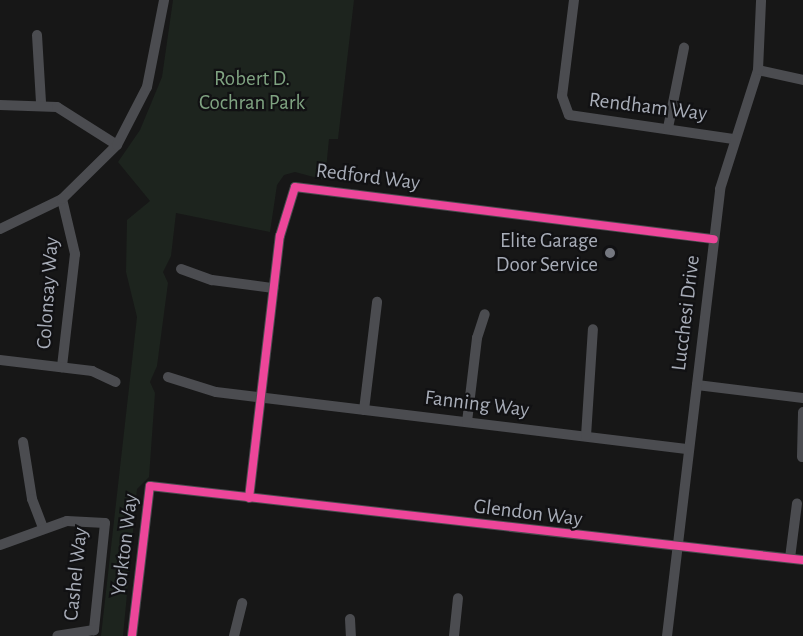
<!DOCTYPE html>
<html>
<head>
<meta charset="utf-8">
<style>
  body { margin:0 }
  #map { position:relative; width:803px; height:636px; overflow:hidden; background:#171717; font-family:"Alegreya Sans",sans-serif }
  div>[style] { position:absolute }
  .green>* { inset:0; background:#1d241e }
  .minor>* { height:10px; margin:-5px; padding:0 5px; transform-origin:5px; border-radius:5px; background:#4b4c50 }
  .cycleway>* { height:8px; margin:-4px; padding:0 4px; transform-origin:4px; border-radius:4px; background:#ed469a }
  .dots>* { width:16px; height:16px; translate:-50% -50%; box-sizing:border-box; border:3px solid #111113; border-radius:50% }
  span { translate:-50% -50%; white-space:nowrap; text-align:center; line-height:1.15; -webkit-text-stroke:4.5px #111113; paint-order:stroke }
  .park-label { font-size:21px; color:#7fa381 }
  .street-label { font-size:21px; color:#a8adb8 }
  .poi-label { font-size:21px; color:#a8adb8 }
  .right { translate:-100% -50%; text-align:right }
</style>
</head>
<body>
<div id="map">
  <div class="green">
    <i style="clip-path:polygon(173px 0,354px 0,338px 139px,329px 139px,325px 180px,295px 172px,284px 175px,277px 185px,270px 232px,176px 213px,171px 256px,163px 272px,168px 283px,157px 366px,150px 382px,155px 393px,149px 477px,137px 489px,123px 636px,101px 636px,137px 317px,126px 272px,127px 220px,150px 201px,118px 162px,140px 130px,162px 77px)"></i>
  </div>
  <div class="minor">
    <i style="left:574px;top:0;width:97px;rotate:97.1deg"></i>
    <i style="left:562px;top:96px;width:20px;rotate:70deg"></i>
    <i style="left:569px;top:115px;width:166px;rotate:8.3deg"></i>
    <i style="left:37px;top:35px;width:68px;rotate:86.6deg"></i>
    <i style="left:758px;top:70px;width:46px;rotate:12.5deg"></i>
    <i style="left:0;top:105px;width:57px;rotate:2deg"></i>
    <i style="left:57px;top:107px;width:71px;rotate:32.3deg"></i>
    <i style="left:668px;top:128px;width:82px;rotate:-78.7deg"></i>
    <i style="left:62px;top:199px;width:57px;rotate:76.7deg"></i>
    <i style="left:75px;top:254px;width:114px;rotate:96.6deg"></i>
    <i style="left:0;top:229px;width:69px;rotate:-25.8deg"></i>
    <i style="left:62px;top:199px;width:77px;rotate:-44.5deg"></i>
    <i style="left:117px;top:145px;width:65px;rotate:-62.7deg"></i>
    <i style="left:147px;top:87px;width:89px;rotate:-78.9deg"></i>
    <i style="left:181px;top:269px;width:33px;rotate:20deg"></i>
    <i style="left:212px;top:280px;width:62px;rotate:7.5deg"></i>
    <i style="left:0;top:360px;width:93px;rotate:6.8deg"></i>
    <i style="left:92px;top:371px;width:26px;rotate:25deg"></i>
    <i style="left:168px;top:377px;width:50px;rotate:17.4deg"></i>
    <i style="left:216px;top:392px;width:476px;rotate:6.9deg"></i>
    <i style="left:697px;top:385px;width:107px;rotate:7deg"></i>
    <i style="left:364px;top:410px;width:109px;rotate:-83.1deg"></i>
    <i style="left:467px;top:422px;width:85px;rotate:-83.2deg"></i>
    <i style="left:477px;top:338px;width:25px;rotate:-72deg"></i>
    <i style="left:586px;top:436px;width:107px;rotate:-86.3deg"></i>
    <i style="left:23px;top:442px;width:58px;rotate:81deg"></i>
    <i style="left:32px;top:499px;width:31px;rotate:69deg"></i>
    <i style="left:802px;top:457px;width:45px;rotate:-88.7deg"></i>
    <i style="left:249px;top:498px;width:264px;rotate:-83.3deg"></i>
    <i style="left:280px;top:236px;width:51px;rotate:-73deg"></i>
    <i style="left:295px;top:187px;width:422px;rotate:7.1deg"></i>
    <i style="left:0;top:545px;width:71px;rotate:-19.7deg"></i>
    <i style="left:67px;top:521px;width:38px;rotate:3deg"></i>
    <i style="left:105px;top:523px;width:108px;rotate:95.9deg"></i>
    <i style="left:94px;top:630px;width:37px;rotate:171deg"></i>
    <i style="left:790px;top:558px;width:55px;rotate:-82.7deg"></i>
    <i style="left:350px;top:619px;width:17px;rotate:87deg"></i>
    <i style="left:132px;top:636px;width:151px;rotate:-83.2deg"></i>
    <i style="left:150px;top:486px;width:657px;rotate:6.47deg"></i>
    <i style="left:234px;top:636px;width:34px;rotate:-76deg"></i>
    <i style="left:454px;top:636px;width:38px;rotate:-84deg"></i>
    <i style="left:667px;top:636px;width:450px;rotate:-83.2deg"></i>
    <i style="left:720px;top:189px;width:125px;rotate:-72.3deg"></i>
    <i style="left:758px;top:70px;width:70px;rotate:-87.5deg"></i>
  </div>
  <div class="cycleway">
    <i style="left:249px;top:498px;width:264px;rotate:-83.3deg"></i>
    <i style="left:280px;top:236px;width:51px;rotate:-73deg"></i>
    <i style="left:295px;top:187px;width:422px;rotate:7.1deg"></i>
    <i style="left:132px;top:636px;width:151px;rotate:-83.2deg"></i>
    <i style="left:150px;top:486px;width:657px;rotate:6.47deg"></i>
  </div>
  <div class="dots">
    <i style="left:610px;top:253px;background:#757880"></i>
  </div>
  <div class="park-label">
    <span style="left:252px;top:91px">Robert D.<br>Cochran Park</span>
  </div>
  <div class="street-label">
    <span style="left:648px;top:107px;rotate:7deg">Rendham Way</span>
    <span style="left:368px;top:177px;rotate:7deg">Redford Way</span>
    <span style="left:48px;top:293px;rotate:-86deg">Colonsay Way</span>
    <span style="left:686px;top:313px;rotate:-83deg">Lucchesi Drive</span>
    <span style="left:477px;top:404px;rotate:7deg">Fanning Way</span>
    <span style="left:528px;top:513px;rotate:7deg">Glendon Way</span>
    <span style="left:125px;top:545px;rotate:-83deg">Yorkton Way</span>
    <span style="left:76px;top:574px;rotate:-84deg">Cashel Way</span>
  </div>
  <div class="poi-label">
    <span class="right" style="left:598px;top:253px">Elite Garage<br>Door Service</span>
  </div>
</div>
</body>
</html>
